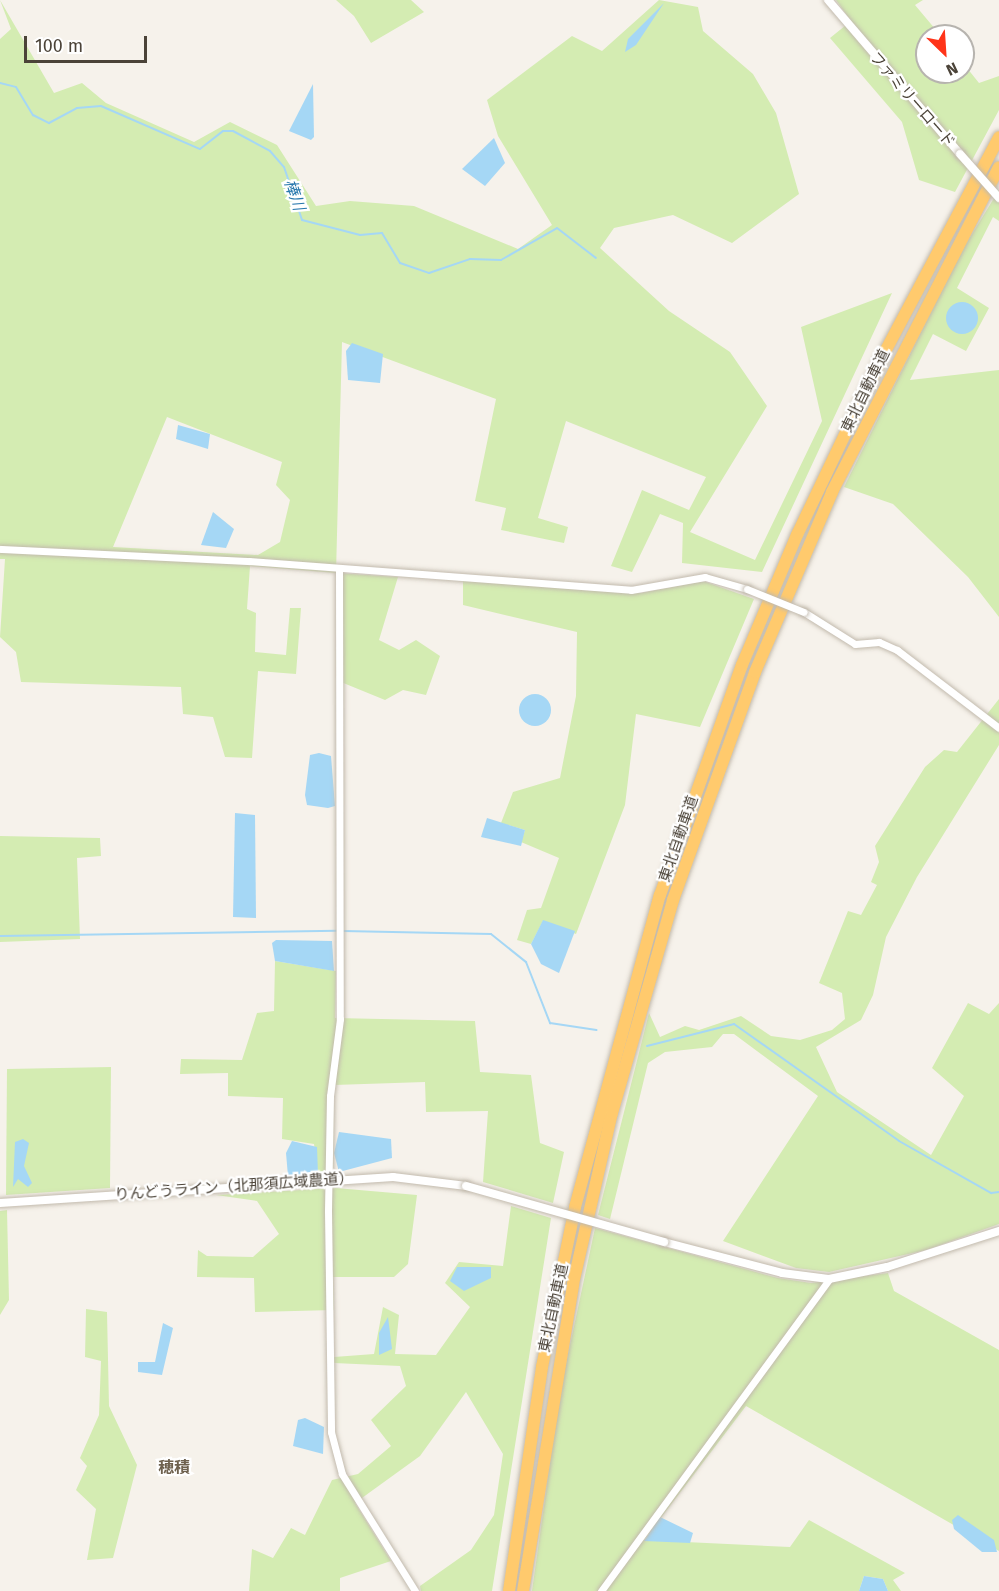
<!DOCTYPE html>
<html>
<head>
<meta charset="utf-8">
<style>
  body { margin:0 }
  #map { position:relative; width:999px; height:1591px; overflow:hidden; background:#f6f2eb; font-family:"Fira Sans","Noto Sans JP",sans-serif }
  div>[style] { position:absolute }
  .green>* { inset:0; background:#d4ecb2 }
  .water>* { inset:0; background:#a5d7f5 }
  .round { border-radius:50% }
  .stream>* { height:2px; margin:-1px; padding:0 1px; transform-origin:1px; border-radius:1px; background:#a5d7f5 }
  .roads { filter:drop-shadow(0 0 2px #c2baad) drop-shadow(0 0 2px #c2baad) }
  .minor>* { height:7px; margin:-3.5px; padding:0 3.5px; transform-origin:3.5px; border-radius:3.5px; background:#fff }
  .tertiary>* { height:8px; margin:-4px; padding:0 4px; transform-origin:4px; border-radius:4px; background:#fff }
  .motorway>* { height:12px; margin:-6px; padding:0 6px; transform-origin:6px; border-radius:6px; background:#ffca6d }
  .bridges { filter:drop-shadow(0 0 2px #c2baad) drop-shadow(0 0 2px #c2baad) }
  .minor-bridge>* { height:7px; margin:-3.5px; padding:0 3.5px; transform-origin:3.5px; border-radius:3.5px; background:#fff }
  .tertiary-bridge>* { height:8px; margin:-4px; padding:0 4px; transform-origin:4px; border-radius:4px; background:#fff }
  span { translate:-50% -50%; white-space:nowrap; text-align:center; line-height:1.15; -webkit-text-stroke:4.5px #fff; paint-order:stroke }
  .street-label { font-size:15px; color:#4b4338 }
  .water-label { font-size:16px; color:#2878ad; font-style:italic }
  .neighbourhood-label { font-size:16px; color:#6e614e; font-weight:700 }
  .north { position:absolute; left:915px; top:24px; width:60px; height:60px; box-sizing:border-box; background:#fff; border:2px solid #b7b4af; border-radius:50%; rotate:155deg; font-size:16px; font-weight:700; line-height:24px; text-align:center; color:#4b4338 }
  .north::after { content:''; display:block; margin:auto; width:21px; height:27px; background:#ff3419; clip-path:polygon(50% 0,100% 100%,50% 72%,0 100%) }
  .scale { position:absolute; left:24px; top:36px; width:123px; height:27px; box-sizing:border-box; border:3px solid #4b4338; border-top:0; padding-left:8px; font-size:18px; line-height:21px; white-space:nowrap; color:#4b4338; -webkit-text-stroke:4px #fff; paint-order:stroke }
</style>
</head>
<body>
<div id="map">
  <div class="green">
    <i style="clip-path:polygon(evenodd,0 0,54px 93px,82px 83px,106px 103px,194px 142px,230px 122px,277px 145px,316px 206px,350px 201px,414px 206px,518px 249px,552px 225px,498px 136px,487px 100px,572px 36px,602px 51px,659px 0,698px 7px,703px 31px,753px 74px,776px 113px,799px 194px,732px 243px,673px 215px,614px 228px,600px 248px,669px 311px,730px 352px,767px 406px,690px 532px,755px 560px,822px 421px,801px 327px,892px 293px,762px 572px,682px 563px,683px 523px,660px 514px,632px 572px,611px 566px,642px 490px,689px 510px,706px 477px,566px 421px,538px 518px,568px 527px,564px 543px,501px 530px,506px 508px,475px 501px,496px 399px,342px 342px,336px 573px,398px 577px,379px 640px,399px 650px,416px 640px,440px 656px,426px 695px,403px 690px,385px 700px,336px 680px,336px 573px,250px 566px,247px 609px,256px 613px,255px 652px,286px 655px,290px 608px,301px 608px,296px 674px,258px 671px,252px 758px,225px 757px,213px 717px,183px 714px,181px 687px,21px 682px,16px 652px,0 637px,5px 559px,0 559px,0 39px,11px 29px,0 0,167px 417px,282px 462px,276px 485px,290px 500px,280px 542px,258px 555px,113px 547px,167px 417px)"></i>
    <i style="clip-path:polygon(336px 0,411px 0,424px 12px,371px 43px,354px 16px)"></i>
    <i style="clip-path:polygon(836px 0,923px 0,915px 5px,941px 36px,927px 36px,927px 72px,963px 72px,963px 63px,979px 83px,999px 76px,999px 110px,955px 192px,919px 180px,902px 122px,830px 38px,851px 21px)"></i>
    <i style="clip-path:polygon(999px 190px,999px 221px,993px 217px,957px 288px,989px 308px,966px 351px,933px 334px,910px 380px,999px 370px,999px 617px,968px 577px,893px 504px,844px 487px,961px 252px)"></i>
    <i style="clip-path:polygon(463px 580px,641px 593px,703px 581px,754px 599px,700px 727px,636px 714px,625px 805px,576px 934px,543px 921px,531px 944px,517px 940px,527px 910px,541px 908px,559px 858px,521px 842px,525px 830px,501px 823px,513px 792px,560px 778px,576px 696px,577px 632px,463px 605px)"></i>
    <i style="clip-path:polygon(999px 699px,999px 745px,917px 877px,886px 937px,873px 995px,861px 1020px,816px 1047px,837px 1092px,931px 1155px,964px 1096px,932px 1068px,968px 1003px,989px 1014px,999px 1003px,999px 1224px,926px 1250px,829px 1272px,796px 1268px,723px 1241px,818px 1096px,734px 1034px,723px 1034px,712px 1047px,665px 1052px,648px 1063px,610px 1219px,598px 1215px,649px 1013px,660px 1037px,685px 1026px,699px 1030px,741px 1016px,771px 1036px,800px 1040px,832px 1030px,845px 1019px,842px 993px,819px 983px,848px 911px,861px 915px,877px 885px,871px 882px,879px 862px,875px 846px,925px 767px,944px 750px,957px 752px)"></i>
    <i style="clip-path:polygon(0 836px,100px 838px,101px 856px,77px 858px,80px 939px,0 942px)"></i>
    <i style="clip-path:polygon(275px 961px,336px 971px,335px 1018px,475px 1021px,480px 1072px,531px 1075px,540px 1143px,564px 1152px,553px 1203px,483px 1182px,488px 1111px,426px 1112px,425px 1082px,334px 1085px,333px 1174px,318px 1174px,314px 1144px,282px 1139px,283px 1098px,228px 1096px,228px 1073px,180px 1074px,181px 1059px,242px 1060px,257px 1013px,274px 1011px)"></i>
    <i style="clip-path:polygon(111px 1067px,110px 1188px,6px 1195px,7px 1069px)"></i>
    <i style="clip-path:polygon(336px 1188px,417px 1195px,408px 1264px,394px 1277px,333px 1277px,334px 1310px,255px 1312px,254px 1278px,197px 1277px,198px 1250px,207px 1256px,253px 1257px,279px 1234px,257px 1201px,216px 1195px)"></i>
    <i style="clip-path:polygon(511px 1206px,551px 1218px,492px 1591px,421px 1591px,420px 1586px,471px 1550px,494px 1515px,503px 1454px,466px 1392px,420px 1456px,355px 1503px,391px 1561px,340px 1578px,340px 1591px,249px 1591px,252px 1549px,273px 1558px,291px 1528px,305px 1535px,332px 1480px,358px 1474px,391px 1446px,371px 1420px,406px 1386px,400px 1366px,334px 1363px,334px 1357px,374px 1354px,383px 1307px,399px 1315px,395px 1354px,436px 1355px,470px 1307px,445px 1283px,459px 1262px,503px 1266px)"></i>
    <i style="clip-path:polygon(7px 1210px,9px 1300px,0 1315px,0 1211px)"></i>
    <i style="clip-path:polygon(595px 1228px,778px 1278px,811px 1283px,888px 1273px,894px 1291px,999px 1350px,999px 1551px,746px 1406px,644px 1540px,790px 1547px,809px 1520px,905px 1573px,893px 1580px,901px 1591px,888px 1591px,883px 1579px,864px 1576px,859px 1591px,532px 1591px,560px 1392px)"></i>
    <i style="clip-path:polygon(86px 1309px,107px 1312px,109px 1406px,137px 1465px,113px 1558px,87px 1560px,96px 1509px,76px 1490px,87px 1466px,80px 1458px,99px 1415px,101px 1361px,85px 1357px)"></i>
  </div>
  <div class="water">
    <i style="clip-path:polygon(664px 3px,636px 45px,625px 52px,628px 39px)"></i>
    <i style="clip-path:polygon(313px 84px,314px 137px,311px 140px,289px 131px)"></i>
    <i style="clip-path:polygon(494px 138px,505px 163px,485px 186px,462px 169px)"></i>
    <i class="round" style="left:946px;top:302px;width:32px;height:32px"></i>
    <i style="clip-path:polygon(352px 343px,383px 354px,380px 383px,348px 380px,346px 351px)"></i>
    <i style="clip-path:polygon(178px 425px,210px 434px,208px 449px,176px 439px)"></i>
    <i style="clip-path:polygon(213px 512px,234px 529px,226px 548px,201px 545px)"></i>
    <i class="round" style="left:519px;top:694px;width:32px;height:32px"></i>
    <i style="clip-path:polygon(319px 753px,331px 756px,335px 806px,328px 808px,307px 805px,305px 795px,310px 755px)"></i>
    <i style="clip-path:polygon(235px 813px,255px 815px,256px 918px,233px 917px)"></i>
    <i style="clip-path:polygon(487px 818px,525px 830px,521px 846px,481px 837px)"></i>
    <i style="clip-path:polygon(543px 920px,575px 931px,559px 973px,541px 964px,531px 944px)"></i>
    <i style="clip-path:polygon(276px 940px,332px 941px,334px 971px,275px 961px,272px 943px)"></i>
    <i style="clip-path:polygon(339px 1132px,391px 1139px,392px 1158px,339px 1172px,334px 1153px)"></i>
    <i style="clip-path:polygon(23px 1139px,29px 1143px,24px 1166px,32px 1183px,28px 1187px,18px 1179px,13px 1187px,15px 1142px)"></i>
    <i style="clip-path:polygon(292px 1141px,317px 1147px,318px 1174px,288px 1176px,286px 1153px)"></i>
    <i style="clip-path:polygon(457px 1267px,491px 1267px,491px 1278px,464px 1291px,450px 1281px)"></i>
    <i style="clip-path:polygon(388px 1317px,392px 1349px,379px 1355px,379px 1333px)"></i>
    <i style="clip-path:polygon(163px 1323px,173px 1328px,162px 1375px,138px 1372px,138px 1362px,155px 1362px)"></i>
    <i style="clip-path:polygon(305px 1418px,324px 1427px,323px 1454px,293px 1446px,298px 1420px)"></i>
    <i style="clip-path:polygon(958px 1515px,994px 1540px,997px 1552px,982px 1552px,954px 1529px,952px 1520px)"></i>
    <i style="clip-path:polygon(660px 1517px,693px 1533px,690px 1543px,644px 1541px)"></i>
    <i style="clip-path:polygon(864px 1576px,883px 1579px,888px 1591px,859px 1591px)"></i>
  </div>
  <div class="stream">
    <i style="left:0;top:83px;width:16px;rotate:14deg"></i>
    <i style="left:16px;top:87px;width:33px;rotate:59deg"></i>
    <i style="left:33px;top:115px;width:18px;rotate:27deg"></i>
    <i style="left:49px;top:123px;width:32px;rotate:-28deg"></i>
    <i style="left:77px;top:108px;width:24px;rotate:-5deg"></i>
    <i style="left:101px;top:106px;width:108px;rotate:23.5deg"></i>
    <i style="left:200px;top:149px;width:29px;rotate:-38deg"></i>
    <i style="left:223px;top:131px;width:10px"></i>
    <i style="left:233px;top:131px;width:42px;rotate:28.4deg"></i>
    <i style="left:270px;top:151px;width:21px;rotate:49deg"></i>
    <i style="left:284px;top:167px;width:56px;rotate:71.2deg"></i>
    <i style="left:302px;top:220px;width:60px;rotate:14.5deg"></i>
    <i style="left:360px;top:235px;width:22px;rotate:-5deg"></i>
    <i style="left:382px;top:233px;width:35px;rotate:59deg"></i>
    <i style="left:400px;top:263px;width:31px;rotate:19deg"></i>
    <i style="left:429px;top:273px;width:43px;rotate:-18.9deg"></i>
    <i style="left:470px;top:259px;width:31px;rotate:2deg"></i>
    <i style="left:501px;top:260px;width:64px;rotate:-29.7deg"></i>
    <i style="left:557px;top:228px;width:49px;rotate:37.6deg"></i>
    <i style="left:343px;top:931px;width:148px;rotate:1.2deg"></i>
    <i style="left:491px;top:934px;width:45px;rotate:38.7deg"></i>
    <i style="left:526px;top:962px;width:66px;rotate:68.5deg"></i>
    <i style="left:550px;top:1023px;width:47px;rotate:8.7deg"></i>
    <i style="left:0;top:936px;width:337px;rotate:-0.9deg"></i>
    <i style="left:647px;top:1046px;width:90px;rotate:-14.2deg"></i>
    <i style="left:734px;top:1024px;width:202px;rotate:35.3deg"></i>
    <i style="left:899px;top:1141px;width:106px;rotate:29.5deg"></i>
    <i style="left:991px;top:1193px;width:8px;rotate:-7deg"></i>
  </div>
  <div class="roads">
    <div class="minor">
      <i style="left:0;top:549px;width:249px;rotate:2.8deg"></i>
      <i style="left:249px;top:561px;width:383px;rotate:4.3deg"></i>
      <i style="left:631px;top:590px;width:75px;rotate:-10deg"></i>
      <i style="left:705px;top:577px;width:44px;rotate:15.9deg"></i>
      <i style="left:339px;top:569px;width:450px;rotate:89.9deg"></i>
      <i style="left:340px;top:1019px;width:78px;rotate:97.4deg"></i>
      <i style="left:330px;top:1096px;width:115px;rotate:91deg"></i>
      <i style="left:328px;top:1211px;width:221px;rotate:89.2deg"></i>
      <i style="left:331px;top:1432px;width:43px;rotate:75.3deg"></i>
      <i style="left:342px;top:1474px;width:138px;rotate:58deg"></i>
      <i style="left:804px;top:612px;width:60px;rotate:32.1deg"></i>
      <i style="left:855px;top:644px;width:24px;rotate:-5deg"></i>
      <i style="left:879px;top:642px;width:20px;rotate:24deg"></i>
      <i style="left:897px;top:650px;width:128px;rotate:37.4deg"></i>
      <i style="left:601px;top:1591px;width:386px;rotate:-53.8deg"></i>
    </div>
    <div class="tertiary">
      <i style="left:828px;top:0;width:203px;rotate:49.4deg"></i>
      <i style="left:0;top:1203px;width:394px;rotate:-3.8deg"></i>
      <i style="left:393px;top:1177px;width:74px;rotate:7deg"></i>
      <i style="left:664px;top:1242px;width:122px;rotate:14.7deg"></i>
      <i style="left:782px;top:1273px;width:47px;rotate:7.3deg"></i>
      <i style="left:829px;top:1279px;width:59px;rotate:-11.7deg"></i>
      <i style="left:887px;top:1267px;width:118px;rotate:-17.8deg"></i>
    </div>
    <div class="motorway">
      <i style="left:509px;top:1591px;width:226px;rotate:-81.6deg"></i>
      <i style="left:542px;top:1367px;width:163px;rotate:-78.3deg"></i>
      <i style="left:575px;top:1207px;width:323px;rotate:-74.8deg"></i>
      <i style="left:660px;top:895px;width:244px;rotate:-70.4deg"></i>
      <i style="left:742px;top:665px;width:141px;rotate:-67.1deg"></i>
      <i style="left:797px;top:535px;width:188px;rotate:-64.5deg"></i>
      <i style="left:878px;top:365px;width:258px;rotate:-62deg"></i>
      <i style="left:523px;top:1591px;width:311px;rotate:-80.7deg"></i>
      <i style="left:573px;top:1284px;width:175px;rotate:-77.2deg"></i>
      <i style="left:612px;top:1113px;width:222px;rotate:-74deg"></i>
      <i style="left:673px;top:900px;width:242px;rotate:-70.2deg"></i>
      <i style="left:755px;top:672px;width:196px;rotate:-66.8deg"></i>
      <i style="left:832px;top:492px;width:365px;rotate:-62.8deg"></i>
    </div>
  </div>
  <div class="bridges">
    <div class="minor-bridge">
      <i style="left:747px;top:589px;width:61px;rotate:22deg"></i>
    </div>
    <div class="tertiary-bridge">
      <i style="left:960px;top:154px;width:59px;rotate:48.4deg"></i>
      <i style="left:466px;top:1186px;width:206px;rotate:15.8deg"></i>
    </div>
  </div>
  <div class="street-label">
    <span style="left:912px;top:100px;rotate:49deg">ファミリーロード</span>
    <span style="left:866px;top:391px;rotate:-64deg">東北自動車道</span>
    <span style="left:679px;top:839px;rotate:-71deg">東北自動車道</span>
    <span style="left:234px;top:1187px;rotate:-4deg">りんどうライン（北那須広域農道）</span>
    <span style="left:554px;top:1308px;rotate:-78deg">東北自動車道</span>
  </div>
  <div class="water-label">
    <span style="left:294px;top:195px;rotate:71deg">棒川</span>
  </div>
  <div class="neighbourhood-label">
    <span style="left:174px;top:1468px">穂積</span>
  </div>
  <div class="north">N</div>
  <div class="scale">100 m</div>
</div>
</body>
</html>
